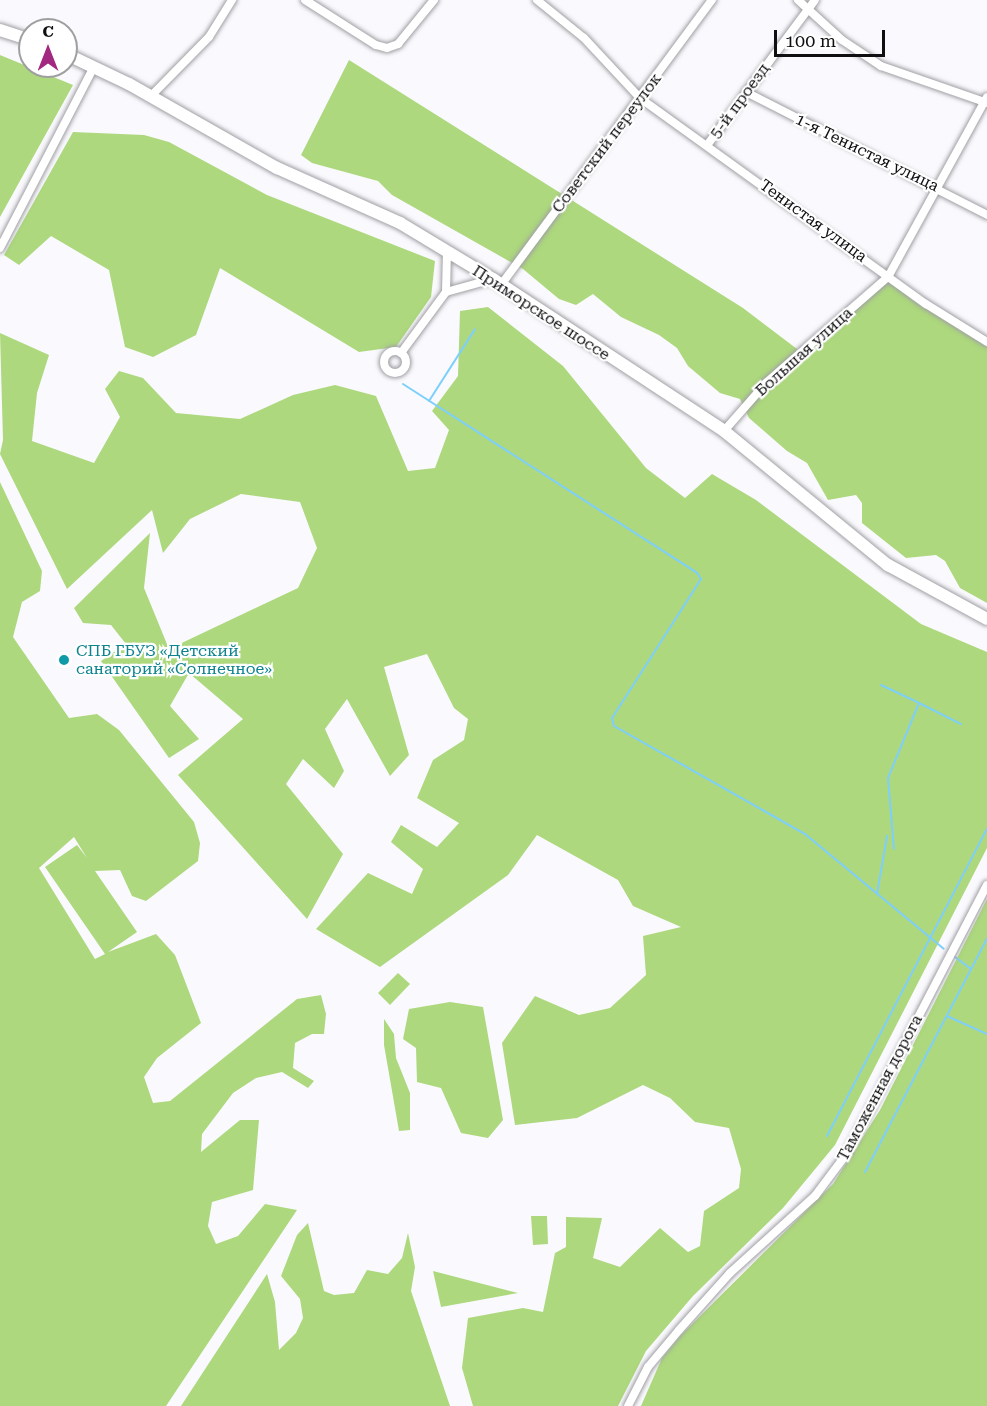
<!DOCTYPE html>
<html>
<head>
<meta charset="utf-8">
<style>
  body { margin:0 }
  #map { position:relative; width:987px; height:1406px; overflow:hidden; background:#fafafe; font-family:"Roboto Serif",serif }
  div>[style] { position:absolute }
  .green>* { inset:0; background:#add87d }
  .stream>* { height:2px; margin:-1px; padding:0 1px; transform-origin:1px; border-radius:1px; background:#7ecffc }
  .roads { filter:drop-shadow(0 0 2px #9f9fa4) drop-shadow(0 0 2px #9f9fa4) }
  .minor>* { height:8px; margin:-4px; padding:0 4px; transform-origin:4px; border-radius:4px; background:#fff }
  .minor>.ring { margin:-4px; padding:0; box-sizing:content-box; background:none; border:8px solid #fff; border-radius:50% }
  .primary>* { height:12px; margin:-6px; padding:0 6px; transform-origin:6px; border-radius:6px; background:#fff }
  .dots>* { width:16px; height:16px; translate:-50% -50%; box-sizing:border-box; border:3px solid #fff; border-radius:50% }
  span { translate:-50% -50%; white-space:nowrap; text-align:center; line-height:1.15; -webkit-text-stroke:4.5px #fff; paint-order:stroke }
  .street-label { font-size:16px; color:#0f0f11 }
  .culture-label { font-size:16px; color:#0d838f }
  .left { translate:0 -50%; text-align:left }
  .north { position:absolute; left:18px; top:18px; width:60px; height:60px; box-sizing:border-box; background:#fff; border:2px solid #9f9fa0; border-radius:50%; rotate:0deg; font-size:16px; font-weight:700; line-height:24px; text-align:center; color:#0f0f11 }
  .north::after { content:''; display:block; margin:auto; width:21px; height:27px; background:#a2297f; clip-path:polygon(50% 0,100% 100%,50% 72%,0 100%) }
  .scale { position:absolute; left:774px; top:30px; width:111px; height:27px; box-sizing:border-box; border:3px solid #0f0f11; border-top:0; padding-left:8px; font-size:18px; line-height:21px; white-space:nowrap; color:#0f0f11; -webkit-text-stroke:4px #fff; paint-order:stroke }
</style>
</head>
<body>
<div id="map">
  <div class="green">
    <i style="clip-path:polygon(0 55px,73px 85px,0 217px)"></i>
    <i style="clip-path:polygon(349px 60px,743px 308px,801px 352px,884px 281px,893px 280px,987px 342px,987px 603px,960px 588px,945px 561px,936px 555px,906px 558px,862px 523px,862px 503px,856px 495px,828px 500px,807px 463px,787px 451px,749px 418px,740px 399px,720px 393px,688px 366px,677px 348px,659px 335px,621px 317px,593px 294px,576px 305px,559px 299px,523px 269px,392px 195px,378px 181px,312px 163px,301px 155px)"></i>
    <i style="clip-path:polygon(73px 132px,144px 135px,169px 142px,267px 195px,435px 261px,431px 297px,396px 347px,359px 352px,220px 268px,196px 335px,153px 357px,125px 347px,109px 270px,51px 236px,19px 265px,4px 255px)"></i>
    <i style="clip-path:polygon(488px 307px,563px 366px,646px 468px,685px 498px,712px 474px,756px 500px,921px 624px,987px 652px,987px 848px,835px 1145px,783px 1208px,693px 1296px,646px 1351px,618px 1406px,473px 1406px,462px 1368px,468px 1318px,523px 1308px,543px 1312px,555px 1253px,566px 1247px,566px 1217px,602px 1218px,593px 1258px,620px 1267px,660px 1228px,688px 1252px,700px 1246px,704px 1211px,739px 1188px,741px 1169px,729px 1128px,695px 1122px,670px 1098px,643px 1085px,577px 1118px,515px 1125px,502px 1043px,535px 996px,579px 1015px,610px 1008px,646px 975px,643px 936px,681px 927px,633px 906px,618px 880px,537px 835px,508px 875px,380px 967px,316px 929px,368px 873px,412px 894px,423px 869px,391px 842px,401px 825px,437px 847px,459px 823px,417px 798px,433px 760px,464px 740px,468px 719px,454px 708px,427px 654px,384px 667px,409px 755px,390px 776px,347px 699px,325px 729px,344px 771px,334px 788px,303px 759px,286px 784px,343px 854px,307px 919px,178px 775px,243px 719px,189px 673px,170px 706px,199px 739px,169px 758px,101px 661px,126px 644px,111px 625px,83px 623px,74px 608px,150px 533px,144px 588px,169px 649px,298px 588px,317px 548px,300px 502px,241px 494px,190px 519px,163px 553px,152px 510px,67px 589px,0 454px,3px 440px,0 333px,49px 355px,37px 393px,32px 441px,94px 463px,120px 417px,105px 389px,119px 371px,143px 378px,176px 413px,240px 419px,293px 395px,335px 385px,376px 396px,408px 471px,435px 468px,449px 430px,432px 411px,458px 376px,460px 311px)"></i>
    <i style="clip-path:polygon(evenodd,0 482px,42px 571px,40px 591px,22px 602px,13px 637px,69px 718px,97px 714px,119px 730px,194px 822px,200px 843px,198px 861px,146px 901px,132px 896px,120px 870px,95px 871px,137px 932px,108px 952px,156px 934px,175px 955px,201px 1023px,157px 1058px,144px 1077px,153px 1103px,170px 1101px,297px 999px,321px 995px,326px 1014px,324px 1034px,312px 1034px,295px 1043px,293px 1068px,314px 1081px,308px 1088px,282px 1072px,256px 1078px,233px 1093px,202px 1134px,201px 1152px,240px 1120px,259px 1120px,253px 1190px,212px 1202px,208px 1226px,216px 1244px,238px 1236px,265px 1204px,297px 1210px,166px 1406px,0 1406px,0 482px,74px 837px,87px 858px,77px 845px,45px 867px,105px 954px,95px 959px,39px 868px,74px 837px)"></i>
    <i style="clip-path:polygon(987px 899px,987px 1406px,641px 1406px,662px 1358px,681px 1335px,833px 1184px,880px 1110px)"></i>
    <i style="clip-path:polygon(398px 973px,410px 984px,390px 1005px,378px 993px)"></i>
    <i style="clip-path:polygon(450px 1002px,483px 1007px,503px 1120px,488px 1138px,461px 1133px,441px 1088px,417px 1082px,416px 1048px,403px 1039px,409px 1009px)"></i>
    <i style="clip-path:polygon(384px 1019px,394px 1034px,396px 1058px,410px 1093px,410px 1130px,399px 1131px,384px 1045px)"></i>
    <i style="clip-path:polygon(531px 1216px,547px 1216px,548px 1244px,533px 1245px)"></i>
    <i style="clip-path:polygon(308px 1223px,324px 1291px,334px 1295px,354px 1293px,367px 1270px,388px 1274px,402px 1258px,408px 1233px,415px 1267px,411px 1291px,450px 1406px,181px 1406px,267px 1274px,275px 1302px,279px 1350px,296px 1333px,303px 1318px,300px 1299px,281px 1276px,297px 1235px)"></i>
    <i style="clip-path:polygon(433px 1271px,518px 1293px,441px 1307px)"></i>
  </div>
  <div class="stream">
    <i style="left:403px;top:384px;width:350px;rotate:32.7deg"></i>
    <i style="left:697px;top:573px;width:7px;rotate:56deg"></i>
    <i style="left:701px;top:579px;width:165px;rotate:122.6deg"></i>
    <i style="left:612px;top:718px;width:8px;rotate:76deg"></i>
    <i style="left:614px;top:726px;width:219px;rotate:29.5deg"></i>
    <i style="left:805px;top:834px;width:180px;rotate:39.6deg"></i>
    <i style="left:429px;top:401px;width:85px;rotate:-57.4deg"></i>
    <i style="left:881px;top:685px;width:42px;rotate:25.3deg"></i>
    <i style="left:919px;top:703px;width:81px;rotate:112.5deg"></i>
    <i style="left:888px;top:778px;width:71px;rotate:85.2deg"></i>
    <i style="left:919px;top:703px;width:47px;rotate:26.6deg"></i>
    <i style="left:877px;top:894px;width:59px;rotate:-80.2deg"></i>
    <i style="left:955px;top:957px;width:20px;rotate:37deg"></i>
    <i style="left:947px;top:1016px;width:44px;rotate:24.2deg"></i>
    <i style="left:827px;top:1136px;width:346px;rotate:-62.5deg"></i>
    <i style="left:865px;top:1172px;width:263px;rotate:-62.4deg"></i>
  </div>
  <div class="roads">
    <div class="minor">
      <i style="left:305px;top:0;width:84px;rotate:32.4deg"></i>
      <i style="left:376px;top:45px;width:11px;rotate:15deg"></i>
      <i style="left:387px;top:48px;width:12px;rotate:-20deg"></i>
      <i style="left:398px;top:44px;width:57px;rotate:-50.7deg"></i>
      <i style="left:537px;top:0;width:60px;rotate:39deg"></i>
      <i style="left:584px;top:38px;width:82px;rotate:47deg"></i>
      <i style="left:640px;top:98px;width:352px;rotate:35.8deg"></i>
      <i style="left:926px;top:304px;width:72px;rotate:31.9deg"></i>
      <i style="left:798px;top:0;width:59px;rotate:42.3deg"></i>
      <i style="left:842px;top:40px;width:47px;rotate:33.7deg"></i>
      <i style="left:881px;top:66px;width:112px;rotate:19.2deg"></i>
      <i style="left:746px;top:92px;width:271px;rotate:27deg"></i>
      <i style="left:150px;top:97px;width:84px;rotate:-45.5deg"></i>
      <i style="left:209px;top:37px;width:44px;rotate:-58.1deg"></i>
      <i style="left:708px;top:144px;width:179px;rotate:-53.4deg"></i>
      <i style="left:0;top:248px;width:204px;rotate:-62.6deg"></i>
      <i style="left:501px;top:285px;width:355px;rotate:-53.5deg"></i>
      <i style="left:446px;top:292px;width:49px;rotate:-15.5deg"></i>
      <i class="ring" style="left:384px;top:351px;width:14px;height:14px"></i>
      <i style="left:401px;top:353px;width:76px;rotate:-53.6deg"></i>
      <i style="left:446px;top:292px;width:40px;rotate:-88.6deg"></i>
      <i style="left:724px;top:431px;width:64px;rotate:-48.8deg"></i>
      <i style="left:766px;top:383px;width:162px;rotate:-41deg"></i>
      <i style="left:888px;top:277px;width:205px;rotate:-61.2deg"></i>
      <i style="left:628px;top:1406px;width:44px;rotate:-62.9deg"></i>
      <i style="left:648px;top:1367px;width:48px;rotate:-50deg"></i>
      <i style="left:679px;top:1330px;width:76px;rotate:-48.2deg"></i>
      <i style="left:730px;top:1273px;width:115px;rotate:-42.2deg"></i>
      <i style="left:815px;top:1196px;width:55px;rotate:-53.1deg"></i>
      <i style="left:848px;top:1152px;width:301px;rotate:-62.5deg"></i>
    </div>
    <div class="primary">
      <i style="left:0;top:30px;width:32px;rotate:18deg"></i>
      <i style="left:66px;top:54px;width:70px;rotate:25.5deg"></i>
      <i style="left:129px;top:84px;width:170px;rotate:29.6deg"></i>
      <i style="left:277px;top:168px;width:135px;rotate:24.1deg"></i>
      <i style="left:400px;top:223px;width:109px;rotate:31.1deg"></i>
      <i style="left:493px;top:279px;width:277px;rotate:33.3deg"></i>
      <i style="left:724px;top:431px;width:212px;rotate:39.3deg"></i>
      <i style="left:888px;top:565px;width:113px;rotate:28.6deg"></i>
    </div>
  </div>
  <div class="dots">
    <i style="left:64px;top:660px;background:#0f9aa8"></i>
  </div>
  <div class="street-label">
    <span style="left:740px;top:101px;rotate:-54deg">5-й проезд</span>
    <span style="left:607px;top:143px;rotate:-53deg">Советский переулок</span>
    <span style="left:867px;top:153px;rotate:26deg">1-я Тенистая улица</span>
    <span style="left:813px;top:221px;rotate:36deg">Тенистая улица</span>
    <span style="left:541px;top:313px;rotate:33deg">Приморское шоссе</span>
    <span style="left:804px;top:352px;rotate:-42deg">Большая улица</span>
    <span style="left:880px;top:1088px;rotate:-62deg">Таможенная дорога</span>
  </div>
  <div class="culture-label">
    <span class="left" style="left:76px;top:660px">СПБ ГБУЗ «Детский<br>санаторий «Солнечное»</span>
  </div>
  <div class="north">С</div>
  <div class="scale">100 m</div>
</div>
</body>
</html>
